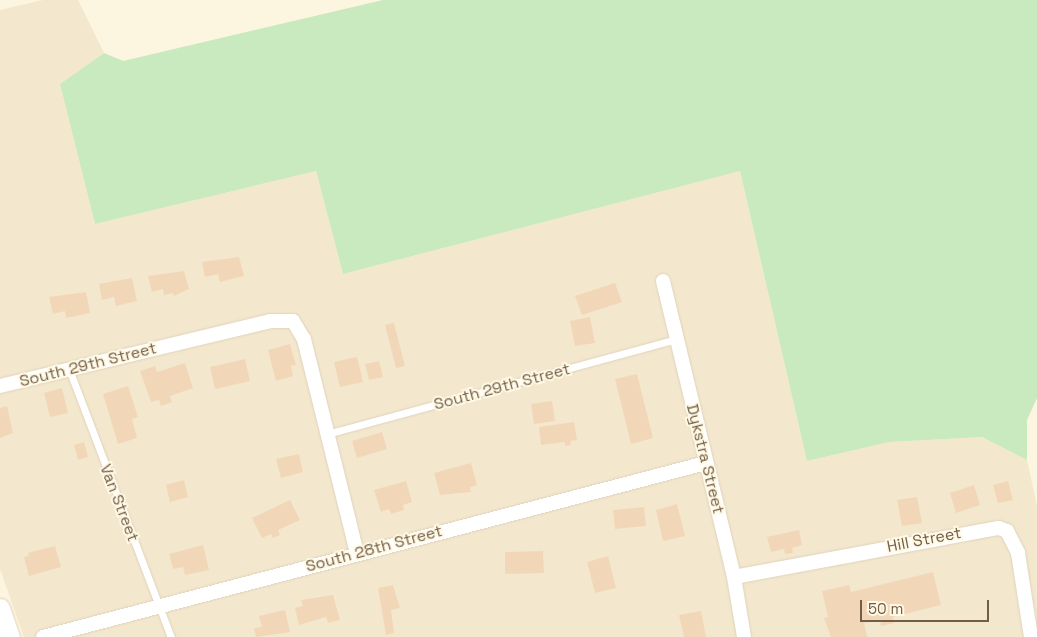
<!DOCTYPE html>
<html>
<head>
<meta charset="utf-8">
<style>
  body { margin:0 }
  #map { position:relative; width:1037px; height:637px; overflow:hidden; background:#fcf5df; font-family:"Space Grotesk",sans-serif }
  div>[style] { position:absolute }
  .residential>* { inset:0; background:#f3e8ce }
  .green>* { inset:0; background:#c9e9be }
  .building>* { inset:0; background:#f1d7b7 }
  .roads { filter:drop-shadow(0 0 1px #e0d2bb) drop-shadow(0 0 1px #e0d2bb) }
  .service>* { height:7px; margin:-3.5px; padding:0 3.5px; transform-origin:3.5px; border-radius:3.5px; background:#fff }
  .minor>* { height:14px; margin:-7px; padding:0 7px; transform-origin:7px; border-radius:7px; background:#fff }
  .secondary>* { height:19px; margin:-9.5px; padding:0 9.5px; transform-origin:9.5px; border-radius:9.5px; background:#fff }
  span { translate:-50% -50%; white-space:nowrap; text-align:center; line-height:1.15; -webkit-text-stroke:4px #fff9e5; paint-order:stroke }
  .street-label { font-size:16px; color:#725d47 }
  .scale { position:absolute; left:860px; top:600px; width:129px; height:22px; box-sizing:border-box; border:2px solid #725d47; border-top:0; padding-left:6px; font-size:15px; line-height:18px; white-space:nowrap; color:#725d47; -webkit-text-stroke:4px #fff9e5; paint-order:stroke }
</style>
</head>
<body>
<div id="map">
  <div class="residential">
    <i style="clip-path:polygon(43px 0,78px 0,104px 53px,60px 84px,95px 224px,316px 171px,343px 274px,740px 171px,807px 461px,889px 442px,982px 437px,1027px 460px,1037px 506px,1037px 637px,24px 637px,0 569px,0 10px)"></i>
  </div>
  <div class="green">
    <i style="clip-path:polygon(383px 0,1037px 0,1037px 398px,1027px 420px,1027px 460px,982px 437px,889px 442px,807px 461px,740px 171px,343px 274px,316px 171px,95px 224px,60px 84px,104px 53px,123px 61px)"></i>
  </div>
  <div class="building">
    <i style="clip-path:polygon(239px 257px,244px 276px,220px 282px,218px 274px,205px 277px,202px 262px)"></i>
    <i style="clip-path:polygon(184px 271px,189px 289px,174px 296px,173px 293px,164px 295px,163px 289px,152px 292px,148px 276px)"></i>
    <i style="clip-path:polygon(132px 278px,137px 301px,116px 306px,114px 297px,102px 300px,99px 284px)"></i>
    <i style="clip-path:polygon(615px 283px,622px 302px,582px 315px,575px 296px)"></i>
    <i style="clip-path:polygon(86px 292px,90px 313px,66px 318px,65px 311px,53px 314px,49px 297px)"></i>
    <i style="clip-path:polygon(590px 317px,595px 343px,575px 346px,570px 321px)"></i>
    <i style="clip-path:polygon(394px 323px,405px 366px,396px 368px,385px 325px)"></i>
    <i style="clip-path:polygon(290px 344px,296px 365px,291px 366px,293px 376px,276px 381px,268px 350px)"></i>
    <i style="clip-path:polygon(357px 357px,363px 382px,340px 387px,334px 362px)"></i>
    <i style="clip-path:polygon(245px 359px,250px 381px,215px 389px,210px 367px)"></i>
    <i style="clip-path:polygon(379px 361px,383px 377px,369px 380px,365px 364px)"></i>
    <i style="clip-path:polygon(185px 363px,193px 388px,170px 396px,172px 402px,161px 406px,159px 400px,151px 402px,140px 371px,155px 366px,157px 372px)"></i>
    <i style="clip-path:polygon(637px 374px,653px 438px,631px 444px,615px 379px)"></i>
    <i style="clip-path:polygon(128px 386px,138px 417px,132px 419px,137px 438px,118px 444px,103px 394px)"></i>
    <i style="clip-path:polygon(62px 388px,68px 413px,50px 417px,44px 393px)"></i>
    <i style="clip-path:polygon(552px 401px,555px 421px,534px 424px,531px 404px)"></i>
    <i style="clip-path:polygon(7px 406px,13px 433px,0 438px,0 408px)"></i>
    <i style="clip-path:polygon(574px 422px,577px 440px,570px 441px,571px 445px,565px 446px,565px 442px,541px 445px,539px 427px)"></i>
    <i style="clip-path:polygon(382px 432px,387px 449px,357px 458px,352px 441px)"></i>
    <i style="clip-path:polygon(84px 442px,88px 457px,78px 460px,74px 445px)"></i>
    <i style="clip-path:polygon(299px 454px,303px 472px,281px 478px,276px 459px)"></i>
    <i style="clip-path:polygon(471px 463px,477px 485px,470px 487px,471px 492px,440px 495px,434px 473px)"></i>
    <i style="clip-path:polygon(184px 480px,188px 497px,170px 502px,166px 485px)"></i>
    <i style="clip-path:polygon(406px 481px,412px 502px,403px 505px,404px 510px,391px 514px,389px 509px,381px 512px,374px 490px)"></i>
    <i style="clip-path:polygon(1008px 481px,1013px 500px,998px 503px,993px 485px)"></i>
    <i style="clip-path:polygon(974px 485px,980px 505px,956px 513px,950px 493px)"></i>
    <i style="clip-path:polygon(917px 497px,922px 523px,902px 526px,897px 500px)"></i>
    <i style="clip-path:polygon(290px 500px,300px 520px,278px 530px,280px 535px,273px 538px,271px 534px,262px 538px,252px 518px)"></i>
    <i style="clip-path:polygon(677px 504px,685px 536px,663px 541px,656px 510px)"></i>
    <i style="clip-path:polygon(644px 507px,646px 526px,615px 529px,613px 510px)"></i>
    <i style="clip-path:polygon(799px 530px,802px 545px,792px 548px,793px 553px,785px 554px,784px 549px,771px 552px,767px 537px)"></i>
    <i style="clip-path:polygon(203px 545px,209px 570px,185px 575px,183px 567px,173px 569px,169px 554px)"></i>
    <i style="clip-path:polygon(55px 546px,61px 567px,29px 576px,24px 557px,29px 556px,28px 553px)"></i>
    <i style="clip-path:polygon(543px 551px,544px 573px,505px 574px,505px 552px)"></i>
    <i style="clip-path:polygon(608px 556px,616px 588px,595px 593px,587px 562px)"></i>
    <i style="clip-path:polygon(933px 572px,941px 605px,893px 617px,894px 623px,881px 626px,880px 620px,864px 623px,867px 637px,831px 637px,824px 618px,828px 617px,822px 591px,849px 585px,851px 592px)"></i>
    <i style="clip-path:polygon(393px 585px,400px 608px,391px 610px,394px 633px,386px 635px,378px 588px)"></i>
    <i style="clip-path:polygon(333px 595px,340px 620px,328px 623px,326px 617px,299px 625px,295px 608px,303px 606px,301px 600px)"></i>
    <i style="clip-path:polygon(285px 610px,290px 632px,256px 637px,254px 628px,262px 627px,259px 616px)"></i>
    <i style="clip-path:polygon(701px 611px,706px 637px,684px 637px,679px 615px)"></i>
  </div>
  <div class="roads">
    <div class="service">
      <i style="left:69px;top:369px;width:287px;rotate:69.2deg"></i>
      <i style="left:327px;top:434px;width:362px;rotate:-15.2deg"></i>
    </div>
    <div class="minor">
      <i style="left:663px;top:281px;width:304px;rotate:76.5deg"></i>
      <i style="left:734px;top:577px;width:61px;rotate:80.5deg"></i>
      <i style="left:0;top:386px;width:278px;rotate:-13.5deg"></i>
      <i style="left:270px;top:321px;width:23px"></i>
      <i style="left:293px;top:321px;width:21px;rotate:59deg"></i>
      <i style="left:304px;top:339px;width:220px;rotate:76.1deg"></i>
      <i style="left:734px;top:577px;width:269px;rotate:-10.5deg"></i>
      <i style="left:999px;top:528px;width:9px;rotate:21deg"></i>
      <i style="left:1007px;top:531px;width:25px;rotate:63deg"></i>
      <i style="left:1018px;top:553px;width:85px;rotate:81.2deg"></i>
      <i style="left:43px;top:637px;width:685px;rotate:-14.71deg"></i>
    </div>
    <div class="secondary">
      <i style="left:0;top:608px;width:31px;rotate:71deg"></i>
    </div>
  </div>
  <div class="street-label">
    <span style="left:88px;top:365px;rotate:-14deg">South 29th Street</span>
    <span style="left:502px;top:387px;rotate:-15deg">South 29th Street</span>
    <span style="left:705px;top:459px;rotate:76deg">Dykstra Street</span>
    <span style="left:119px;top:503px;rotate:69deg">Van Street</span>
    <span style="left:924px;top:540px;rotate:-11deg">Hill Street</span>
    <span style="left:374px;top:549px;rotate:-15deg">South 28th Street</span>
  </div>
  <div class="scale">50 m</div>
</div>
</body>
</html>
